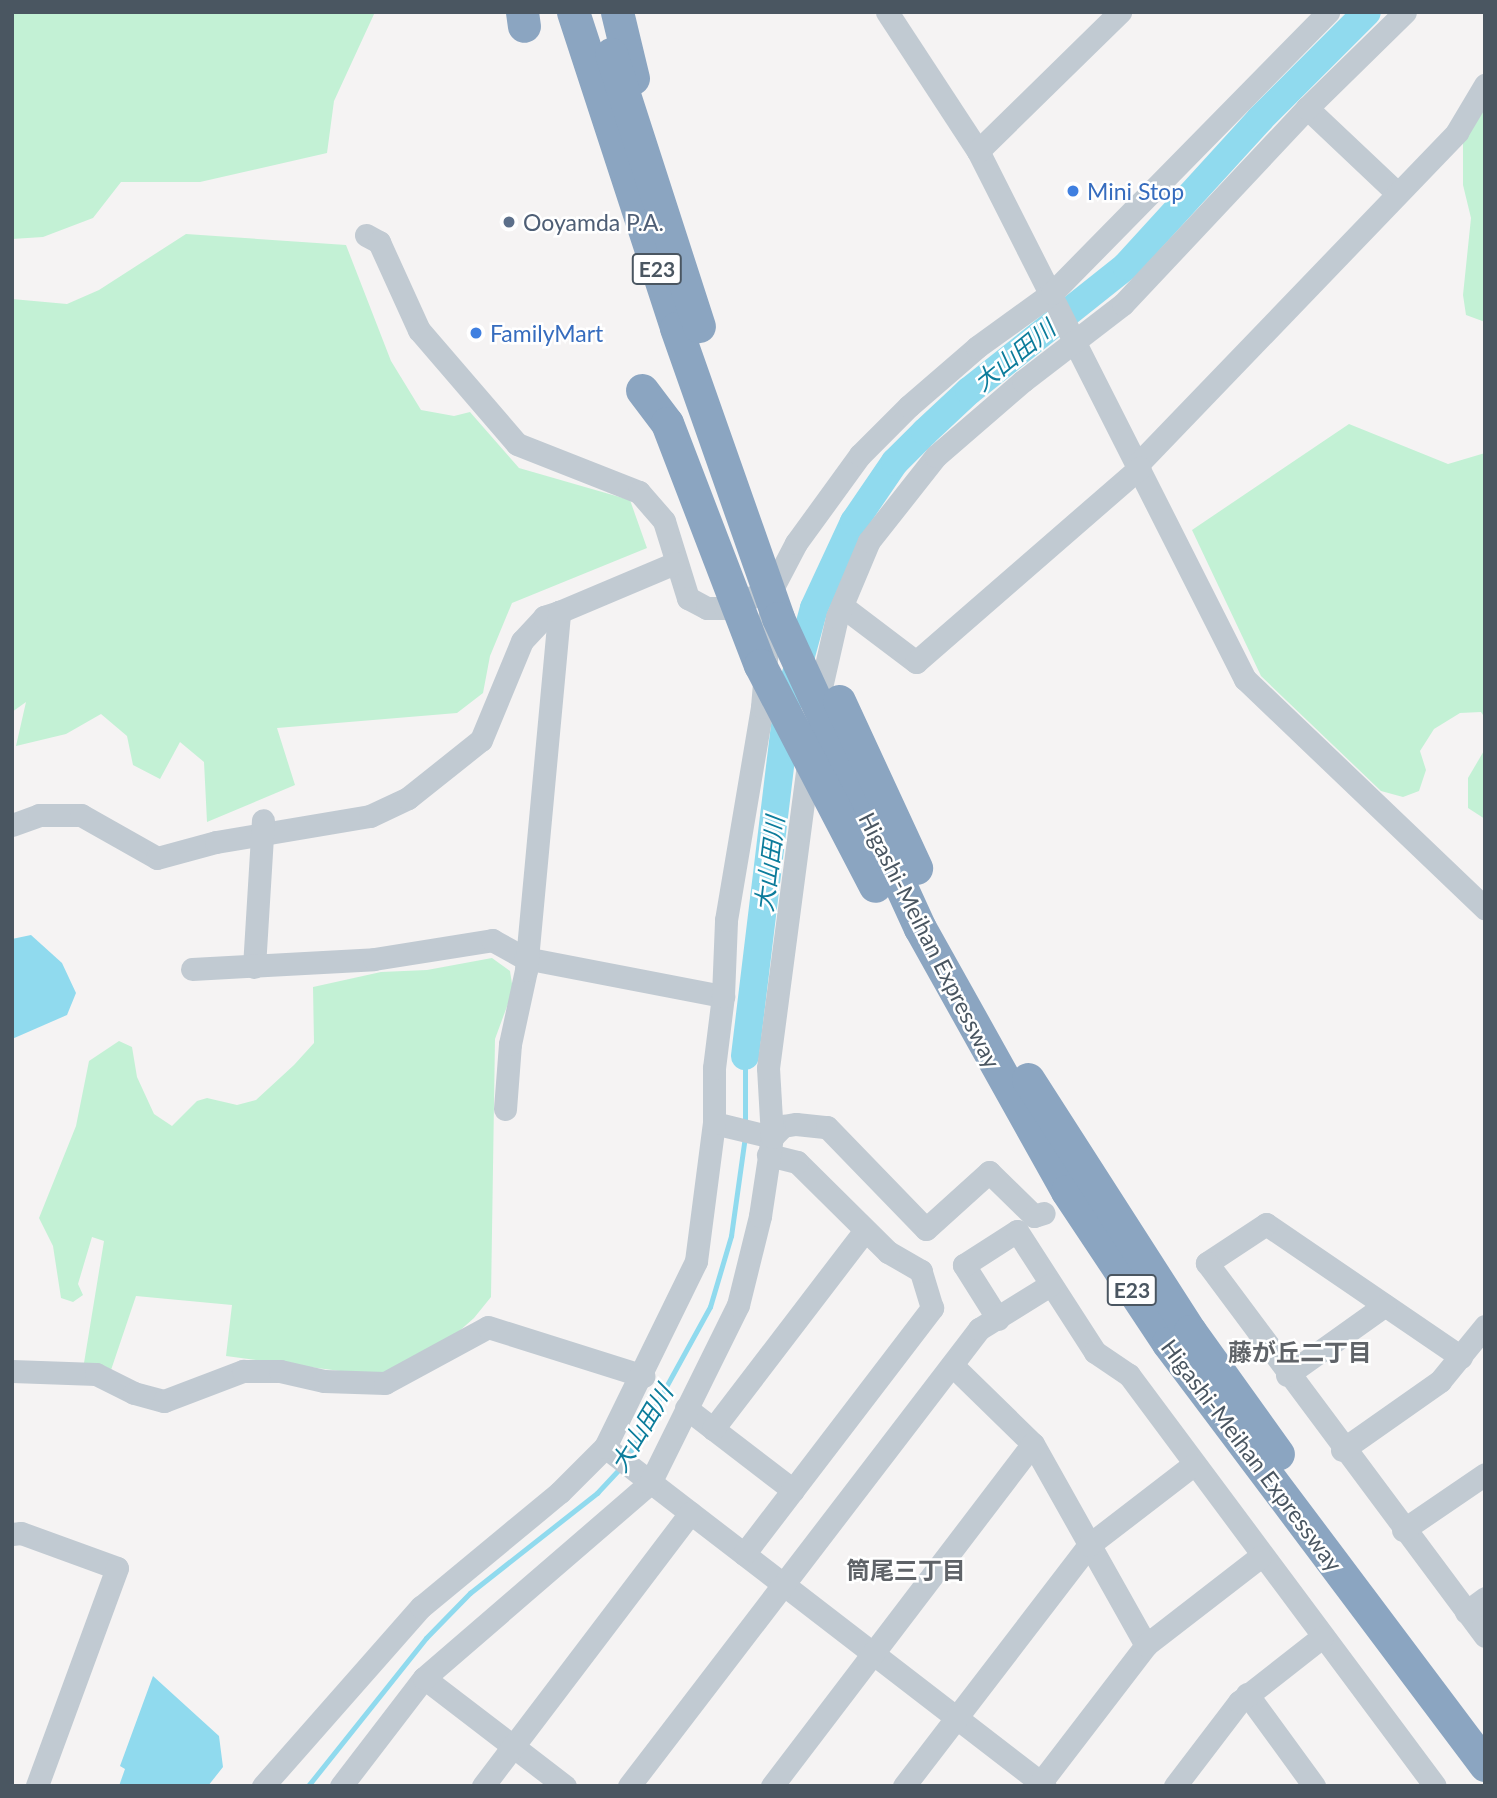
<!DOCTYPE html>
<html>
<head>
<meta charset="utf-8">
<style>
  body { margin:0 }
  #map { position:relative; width:1497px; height:1798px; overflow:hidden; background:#f5f3f3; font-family:Lato,"Noto Sans JP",sans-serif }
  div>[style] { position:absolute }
  .green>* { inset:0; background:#c3f1d5 }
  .water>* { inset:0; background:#90daee }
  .stream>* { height:4.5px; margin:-2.25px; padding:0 2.25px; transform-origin:2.25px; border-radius:2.25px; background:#90daee }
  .river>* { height:28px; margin:-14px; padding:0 14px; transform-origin:14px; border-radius:14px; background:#90daee }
  .minor>* { height:23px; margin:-11.5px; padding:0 11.5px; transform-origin:11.5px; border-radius:11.5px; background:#c1cad2 }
  .highway>* { height:33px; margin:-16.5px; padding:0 16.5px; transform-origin:16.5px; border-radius:16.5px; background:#8ba5c1 }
  .dots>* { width:19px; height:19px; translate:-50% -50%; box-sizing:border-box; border:4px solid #fff; border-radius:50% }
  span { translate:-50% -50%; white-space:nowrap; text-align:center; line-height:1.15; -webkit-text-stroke:5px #fff; paint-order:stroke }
  .shield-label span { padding:2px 5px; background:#fff; border:2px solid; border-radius:5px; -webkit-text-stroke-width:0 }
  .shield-label { font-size:21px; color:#4a5661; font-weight:700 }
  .shop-label { font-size:23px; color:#366cbe }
  .left { translate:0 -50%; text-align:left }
  .service-label { font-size:23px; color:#4e5e75 }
  .street-label { font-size:23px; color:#4a5661 }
  .water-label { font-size:24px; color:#0c7c9b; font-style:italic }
  .neighbourhood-label { font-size:24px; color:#5f6368; font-weight:700 }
  .frame { position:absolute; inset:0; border:14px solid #4a5661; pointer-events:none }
</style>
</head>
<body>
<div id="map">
  <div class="green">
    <i style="clip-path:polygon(12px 12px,375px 12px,334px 101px,327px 153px,200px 182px,121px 182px,93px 218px,43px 237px,12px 239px)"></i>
    <i style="clip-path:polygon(1485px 101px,1485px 322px,1466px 315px,1463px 295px,1471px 218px,1463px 185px,1463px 138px)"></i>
    <i style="clip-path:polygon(186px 234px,346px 245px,391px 361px,421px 410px,454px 416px,470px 412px,519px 468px,630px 500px,647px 548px,512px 603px,490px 656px,483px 693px,457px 713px,277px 728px,295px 785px,207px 822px,204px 762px,180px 742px,160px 779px,133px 765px,127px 736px,101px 714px,66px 734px,16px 746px,26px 702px,12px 712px,12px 299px,67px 304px,99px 290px)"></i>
    <i style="clip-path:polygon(1349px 424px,1448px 464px,1485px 453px,1485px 718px,1481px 712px,1460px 713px,1434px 729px,1420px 751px,1426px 770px,1419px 791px,1403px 797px,1381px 791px,1261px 676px,1192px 530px)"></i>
    <i style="clip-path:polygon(1485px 749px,1485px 819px,1468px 808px,1468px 778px)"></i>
    <i style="clip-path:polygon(492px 958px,510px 971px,513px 990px,495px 1039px,491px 1297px,474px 1318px,448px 1341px,393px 1371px,363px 1374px,226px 1356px,232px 1305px,136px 1296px,110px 1373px,84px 1363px,104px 1241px,92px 1237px,78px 1284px,83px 1295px,73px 1302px,61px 1298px,53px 1246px,39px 1218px,76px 1126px,89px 1061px,119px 1041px,132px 1047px,137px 1077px,154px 1114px,172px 1126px,197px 1101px,207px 1098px,237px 1105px,256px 1100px,294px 1065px,314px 1043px,313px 987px,381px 972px,427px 970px)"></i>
  </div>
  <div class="water">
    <i style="clip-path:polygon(31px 935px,62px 963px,76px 993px,67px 1015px,12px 1039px,12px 939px)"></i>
    <i style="clip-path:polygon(153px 1676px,219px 1736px,223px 1767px,208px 1786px,119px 1786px,125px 1769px,120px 1766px)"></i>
  </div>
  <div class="stream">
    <i style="left:745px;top:1124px;width:68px;rotate:-90deg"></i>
    <i style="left:628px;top:1456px;width:170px;rotate:-61.2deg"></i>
    <i style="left:710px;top:1307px;width:74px;rotate:-73.5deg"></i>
    <i style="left:731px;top:1236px;width:101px;rotate:-82deg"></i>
    <i style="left:308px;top:1786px;width:189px;rotate:-51.4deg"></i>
    <i style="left:426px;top:1638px;width:63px;rotate:-45.6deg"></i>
    <i style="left:470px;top:1593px;width:162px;rotate:-38.2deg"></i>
    <i style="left:597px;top:1493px;width:33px;rotate:-47deg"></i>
  </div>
  <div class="river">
    <i style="left:745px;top:1056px;width:356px;rotate:-83.1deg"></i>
    <i style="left:788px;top:703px;width:98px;rotate:-74.7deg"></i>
    <i style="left:814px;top:608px;width:95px;rotate:-65.1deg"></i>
    <i style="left:854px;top:522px;width:73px;rotate:-55.7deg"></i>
    <i style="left:895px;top:462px;width:42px;rotate:-45deg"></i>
    <i style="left:925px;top:432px;width:60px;rotate:-43deg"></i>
    <i style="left:969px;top:391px;width:201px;rotate:-38.5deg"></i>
    <i style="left:1126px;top:266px;width:199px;rotate:-47.6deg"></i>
    <i style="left:1260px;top:119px;width:151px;rotate:-45deg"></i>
  </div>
  <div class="minor">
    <i style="left:887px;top:12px;width:166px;rotate:56.8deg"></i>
    <i style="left:978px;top:151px;width:592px;rotate:63.18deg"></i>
    <i style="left:1245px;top:679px;width:332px;rotate:43.7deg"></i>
    <i style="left:1307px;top:108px;width:124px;rotate:43.4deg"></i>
    <i style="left:978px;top:151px;width:199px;rotate:-44.4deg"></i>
    <i style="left:366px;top:235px;width:15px;rotate:28deg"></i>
    <i style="left:379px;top:242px;width:97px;rotate:65.6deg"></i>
    <i style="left:419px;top:330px;width:150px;rotate:49.3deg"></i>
    <i style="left:517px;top:444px;width:131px;rotate:21.5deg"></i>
    <i style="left:639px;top:492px;width:38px;rotate:49deg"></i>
    <i style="left:664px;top:521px;width:81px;rotate:72.7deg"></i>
    <i style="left:688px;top:598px;width:21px;rotate:28deg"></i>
    <i style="left:707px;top:608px;width:18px"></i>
    <i style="left:725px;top:608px;width:51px;rotate:-22deg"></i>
    <i style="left:1137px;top:465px;width:462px;rotate:-46.1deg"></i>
    <i style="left:1457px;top:132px;width:55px;rotate:-59.2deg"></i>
    <i style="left:842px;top:606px;width:93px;rotate:37.1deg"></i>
    <i style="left:916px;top:662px;width:296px;rotate:-41deg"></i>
    <i style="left:817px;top:705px;width:90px;rotate:-77.2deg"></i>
    <i style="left:837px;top:617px;width:82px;rotate:-67.2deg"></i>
    <i style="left:869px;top:541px;width:108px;rotate:-51.8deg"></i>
    <i style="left:936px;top:456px;width:115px;rotate:-40.8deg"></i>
    <i style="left:1023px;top:381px;width:126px;rotate:-37.6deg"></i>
    <i style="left:1123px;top:304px;width:269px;rotate:-46.8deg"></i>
    <i style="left:1307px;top:108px;width:137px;rotate:-44.4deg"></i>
    <i style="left:12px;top:825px;width:29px;rotate:-20deg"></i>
    <i style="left:39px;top:815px;width:42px"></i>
    <i style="left:81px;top:815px;width:87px;rotate:29.5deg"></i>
    <i style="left:157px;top:858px;width:61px;rotate:-15.2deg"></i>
    <i style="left:216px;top:842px;width:156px;rotate:-9.6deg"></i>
    <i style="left:370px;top:816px;width:42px;rotate:-25.3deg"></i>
    <i style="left:408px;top:798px;width:93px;rotate:-38.5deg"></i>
    <i style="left:481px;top:740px;width:107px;rotate:-67.5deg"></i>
    <i style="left:522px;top:641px;width:33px;rotate:-47deg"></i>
    <i style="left:544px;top:617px;width:16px;rotate:-18deg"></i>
    <i style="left:254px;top:967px;width:147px;rotate:-86.5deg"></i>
    <i style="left:192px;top:969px;width:182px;rotate:-3.1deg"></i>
    <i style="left:374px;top:959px;width:120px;rotate:-9.1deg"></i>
    <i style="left:492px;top:940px;width:38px;rotate:29deg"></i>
    <i style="left:525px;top:958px;width:202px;rotate:10.9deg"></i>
    <i style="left:505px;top:1109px;width:65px;rotate:-85.6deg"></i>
    <i style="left:510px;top:1044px;width:76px;rotate:-77.8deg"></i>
    <i style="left:526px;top:970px;width:360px;rotate:-84.7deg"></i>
    <i style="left:559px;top:612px;width:126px;rotate:-22.9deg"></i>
    <i style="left:714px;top:1123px;width:60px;rotate:13.6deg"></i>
    <i style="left:772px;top:1137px;width:16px;rotate:-45deg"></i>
    <i style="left:783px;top:1126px;width:13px;rotate:-9deg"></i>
    <i style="left:796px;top:1124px;width:31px;rotate:6deg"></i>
    <i style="left:827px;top:1127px;width:142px;rotate:45.9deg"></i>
    <i style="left:926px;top:1229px;width:85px;rotate:-42.1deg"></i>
    <i style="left:989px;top:1172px;width:63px;rotate:44.4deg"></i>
    <i style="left:1034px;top:1216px;width:10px;rotate:-17deg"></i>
    <i style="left:998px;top:1319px;width:64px;rotate:-122.2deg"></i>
    <i style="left:964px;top:1265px;width:63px;rotate:-32.7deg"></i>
    <i style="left:1017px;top:1231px;width:144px;rotate:57.2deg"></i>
    <i style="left:1095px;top:1352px;width:41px;rotate:34.1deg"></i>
    <i style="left:1129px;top:1375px;width:512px;rotate:53.33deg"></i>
    <i style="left:1461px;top:1357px;width:236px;rotate:-145.7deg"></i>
    <i style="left:1266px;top:1224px;width:71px;rotate:146.5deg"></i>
    <i style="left:1207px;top:1263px;width:465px;rotate:53.3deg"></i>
    <i style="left:952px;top:1365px;width:113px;rotate:44.3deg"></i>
    <i style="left:1033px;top:1444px;width:231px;rotate:60.7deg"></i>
    <i style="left:12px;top:1371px;width:84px;rotate:2deg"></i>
    <i style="left:96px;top:1374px;width:42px;rotate:26.6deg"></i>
    <i style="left:134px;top:1393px;width:31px;rotate:15deg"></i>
    <i style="left:164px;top:1401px;width:85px;rotate:-20.8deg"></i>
    <i style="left:243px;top:1371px;width:37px"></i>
    <i style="left:280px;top:1371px;width:45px;rotate:12.8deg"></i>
    <i style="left:324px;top:1381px;width:61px;rotate:1.9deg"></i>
    <i style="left:385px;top:1383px;width:117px;rotate:-28.5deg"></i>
    <i style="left:488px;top:1327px;width:163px;rotate:17.5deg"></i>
    <i style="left:1287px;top:1375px;width:120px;rotate:-35.5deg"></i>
    <i style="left:686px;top:1408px;width:135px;rotate:37.5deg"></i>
    <i style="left:713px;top:1429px;width:250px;rotate:-52.6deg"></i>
    <i style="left:605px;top:1447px;width:555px;rotate:37.61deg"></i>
    <i style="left:1342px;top:1450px;width:120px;rotate:-35.1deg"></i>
    <i style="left:1440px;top:1381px;width:71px;rotate:-50.7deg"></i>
    <i style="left:1403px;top:1530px;width:99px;rotate:-34.3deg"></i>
    <i style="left:12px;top:1534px;width:9px;rotate:-6deg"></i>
    <i style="left:21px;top:1533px;width:102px;rotate:20deg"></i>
    <i style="left:117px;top:1568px;width:232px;rotate:110.2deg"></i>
    <i style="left:744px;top:1554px;width:310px;rotate:-52.6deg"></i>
    <i style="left:932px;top:1308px;width:39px;rotate:-107deg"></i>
    <i style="left:921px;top:1271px;width:38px;rotate:-150deg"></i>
    <i style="left:888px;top:1252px;width:128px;rotate:-135.3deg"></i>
    <i style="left:797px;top:1162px;width:30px;rotate:-166deg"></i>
    <i style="left:1466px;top:1612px;width:24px;rotate:-36deg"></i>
    <i style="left:424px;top:1678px;width:178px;rotate:37.5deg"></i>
    <i style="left:1247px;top:1694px;width:114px;rotate:53.9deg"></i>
    <i style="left:263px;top:1786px;width:239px;rotate:-48.6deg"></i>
    <i style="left:421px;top:1607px;width:180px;rotate:-39.6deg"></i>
    <i style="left:560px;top:1492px;width:64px;rotate:-45deg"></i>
    <i style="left:605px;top:1447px;width:207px;rotate:-63.9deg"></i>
    <i style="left:696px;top:1261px;width:139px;rotate:-82.6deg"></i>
    <i style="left:714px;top:1123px;width:55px;rotate:-90deg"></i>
    <i style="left:714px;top:1068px;width:73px;rotate:-82.9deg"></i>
    <i style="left:723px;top:996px;width:76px;rotate:-87.7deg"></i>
    <i style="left:726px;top:920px;width:216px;rotate:-80.4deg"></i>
    <i style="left:762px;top:707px;width:118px;rotate:-85.2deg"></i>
    <i style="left:772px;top:589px;width:52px;rotate:-62.4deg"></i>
    <i style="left:796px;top:543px;width:109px;rotate:-54deg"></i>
    <i style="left:860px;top:455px;width:69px;rotate:-45deg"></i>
    <i style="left:909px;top:406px;width:90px;rotate:-40.9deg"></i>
    <i style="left:977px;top:347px;width:92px;rotate:-35.8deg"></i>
    <i style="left:1052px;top:293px;width:394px;rotate:-45.5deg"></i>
    <i style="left:341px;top:1786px;width:136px;rotate:-52.5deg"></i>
    <i style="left:424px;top:1678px;width:298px;rotate:-40.8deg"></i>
    <i style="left:650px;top:1483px;width:199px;rotate:-63.7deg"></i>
    <i style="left:738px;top:1305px;width:92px;rotate:-76.1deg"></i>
    <i style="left:760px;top:1216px;width:80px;rotate:-81.4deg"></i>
    <i style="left:772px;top:1137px;width:69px;rotate:-93.3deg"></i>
    <i style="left:768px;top:1068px;width:315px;rotate:-82.5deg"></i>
    <i style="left:483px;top:1786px;width:343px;rotate:-52.8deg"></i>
    <i style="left:629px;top:1786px;width:576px;rotate:-52.55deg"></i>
    <i style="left:979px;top:1329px;width:84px;rotate:-31.8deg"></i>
    <i style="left:772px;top:1786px;width:430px;rotate:-52.7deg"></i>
    <i style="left:904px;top:1786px;width:304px;rotate:-52.5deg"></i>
    <i style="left:1089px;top:1545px;width:131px;rotate:-37.6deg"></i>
    <i style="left:1038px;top:1786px;width:178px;rotate:-52.5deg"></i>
    <i style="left:1146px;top:1645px;width:144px;rotate:-37.7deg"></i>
    <i style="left:1175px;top:1786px;width:106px;rotate:-52.7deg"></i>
    <i style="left:1239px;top:1702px;width:105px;rotate:-38.1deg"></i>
  </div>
  <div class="highway">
    <i style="left:522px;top:12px;width:14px;rotate:82deg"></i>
    <i style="left:573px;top:12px;width:332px;rotate:71.9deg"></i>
    <i style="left:676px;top:328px;width:307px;rotate:70.6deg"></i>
    <i style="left:778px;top:618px;width:341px;rotate:65.4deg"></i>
    <i style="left:920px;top:928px;width:301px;rotate:60.8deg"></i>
    <i style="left:1067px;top:1191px;width:182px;rotate:56.4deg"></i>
    <i style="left:1168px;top:1343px;width:528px;rotate:53.09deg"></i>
    <i style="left:617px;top:12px;width:68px;rotate:76.4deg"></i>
    <i style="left:611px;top:54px;width:286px;rotate:72.1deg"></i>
    <i style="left:642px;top:390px;width:41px;rotate:52.9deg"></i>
    <i style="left:667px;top:423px;width:259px;rotate:69deg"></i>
    <i style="left:760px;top:665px;width:249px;rotate:62.5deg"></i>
    <i style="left:839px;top:701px;width:184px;rotate:65.2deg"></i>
    <i style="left:1028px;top:1079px;width:300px;rotate:57.3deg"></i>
    <i style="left:1190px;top:1331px;width:151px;rotate:54.4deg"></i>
  </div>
  <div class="dots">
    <i style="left:1073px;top:191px;background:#3f7fe0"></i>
    <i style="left:509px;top:222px;background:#5c6f8a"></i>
    <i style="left:476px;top:333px;background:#3f7fe0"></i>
  </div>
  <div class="shield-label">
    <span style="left:657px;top:269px">E23</span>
    <span style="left:1132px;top:1290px">E23</span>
  </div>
  <div class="shop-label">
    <span class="left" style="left:1087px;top:191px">Mini Stop</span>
    <span class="left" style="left:490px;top:333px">FamilyMart</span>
  </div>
  <div class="service-label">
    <span class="left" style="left:523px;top:222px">Ooyamda P.A.</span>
  </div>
  <div class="street-label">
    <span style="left:930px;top:940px;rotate:63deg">Higashi-Meihan Expressway</span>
    <span style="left:1252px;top:1455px;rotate:53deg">Higashi-Meihan Expressway</span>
  </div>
  <div class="water-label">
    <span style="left:1014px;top:355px;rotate:-39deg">大山田川</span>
    <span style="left:769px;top:864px;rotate:-83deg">大山田川</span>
    <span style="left:641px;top:1428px;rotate:-59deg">大山田川</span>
  </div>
  <div class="neighbourhood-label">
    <span style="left:1300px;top:1352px">藤が丘二丁目</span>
    <span style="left:906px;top:1570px">筒尾三丁目</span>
  </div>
  <div class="frame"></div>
</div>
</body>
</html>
